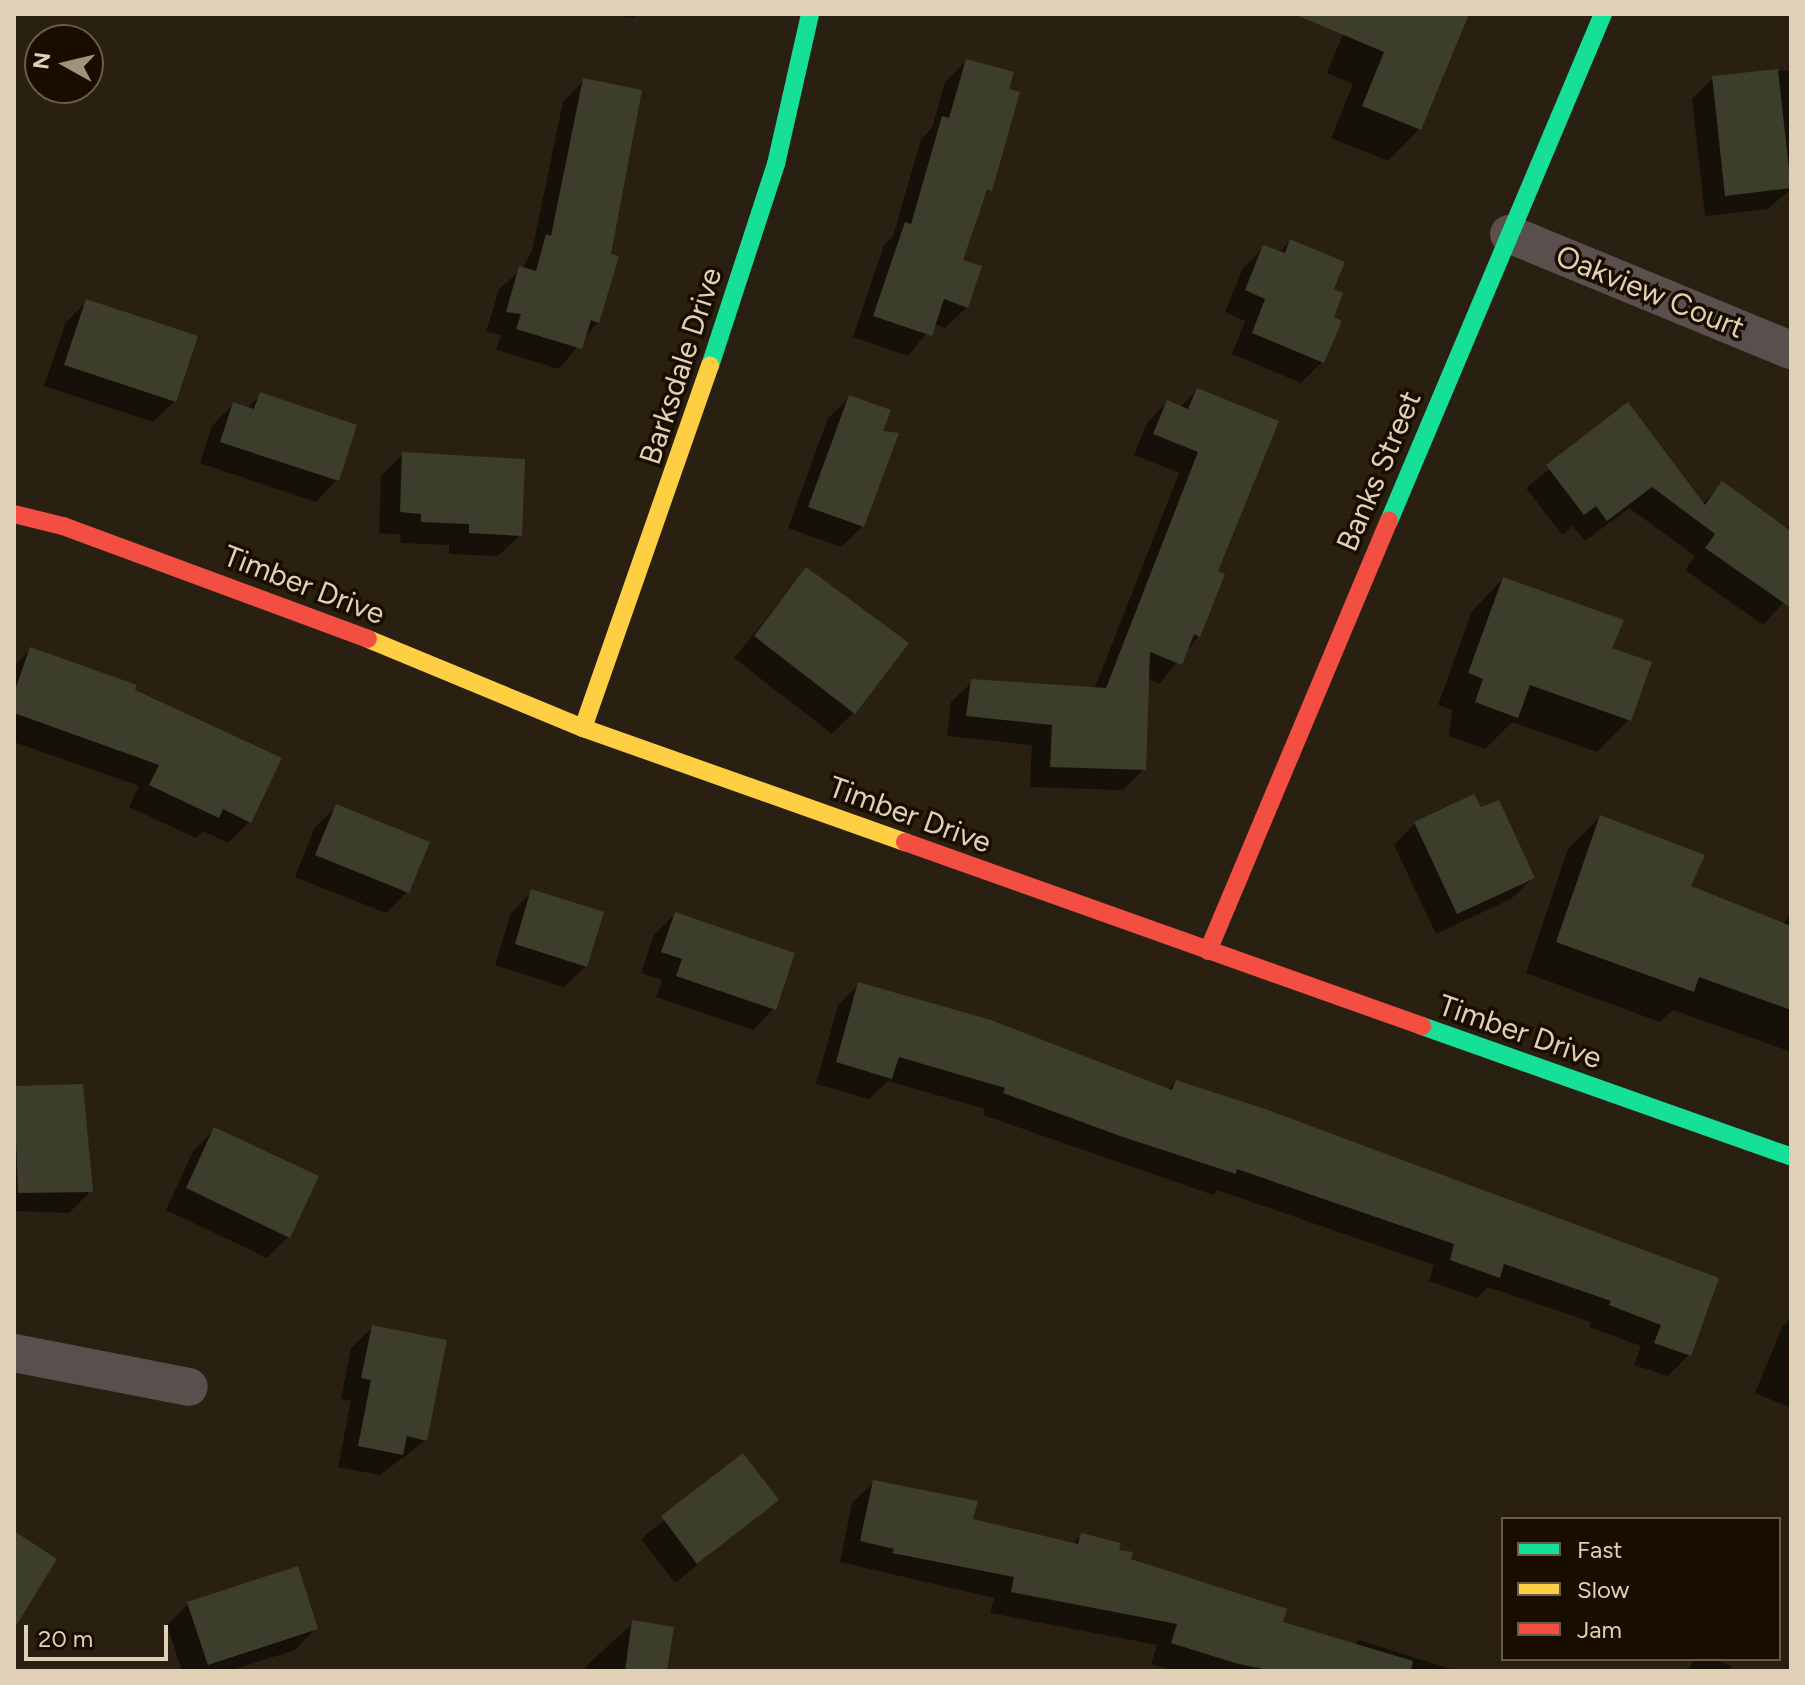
<!DOCTYPE html>
<html>
<head>
<meta charset="utf-8">
<style>
  body { margin:0 }
  #map { position:relative; width:1805px; height:1685px; overflow:hidden; background:#292011; font-family:Figtree,sans-serif }
  div>[style] { position:absolute }
  .shadow>* { inset:0; background:#0007 }
  .building>* { inset:0; background:#3d3d2c }
  .street>* { height:38px; margin:-19px; padding:0 19px; transform-origin:19px; border-radius:19px; background:#594f4c }
  .fast>* { height:18px; margin:-9px; padding:0 9px; transform-origin:9px; border-radius:9px; background:#16e098 }
  .slow>* { height:18px; margin:-9px; padding:0 9px; transform-origin:9px; border-radius:9px; background:#ffcf43 }
  .jam>* { height:18px; margin:-9px; padding:0 9px; transform-origin:9px; border-radius:9px; background:#f24e42 }
  span { translate:-50% -50%; white-space:nowrap; text-align:center; line-height:1.15; -webkit-text-stroke:7px #190d00; paint-order:stroke }
  .street-label { font-size:30px; color:#e1d0b6 }
  .frame { position:absolute; inset:0; border:16px solid #e1d0b6; pointer-events:none }
  .legend { position:absolute; left:1501px; top:1517px; width:280px; height:144px; box-sizing:border-box; background:#190d00; border:2px solid #695b49; margin:0; padding:10px 14px; list-style:none; font-size:24px; color:#e1d0b6 }
  .legend li { display:flex; align-items:center; gap:16px; height:40px }
  .legend b { width:40px; border:2px solid #695b49 }
  .north { position:absolute; left:24px; top:24px; width:80px; height:80px; box-sizing:border-box; background:#190d00; border:2px solid #695b49; border-radius:50%; rotate:278deg; font-size:22px; font-weight:700; line-height:32px; text-align:center; color:#e1d0b6 }
  .north::after { content:''; display:block; margin:auto; width:28px; height:36px; background:#a1927c; clip-path:polygon(50% 0,100% 100%,50% 72%,0 100%) }
  .scale { position:absolute; left:24px; top:1625px; width:144px; height:36px; box-sizing:border-box; border:4px solid #e1d0b6; border-top:0; padding-left:10px; font-size:24px; line-height:28px; white-space:nowrap; color:#e1d0b6; -webkit-text-stroke:6px #190d00; paint-order:stroke }
</style>
</head>
<body>
<div id="map">
  <div class="shadow">
    <i style="clip-path:polygon(603px 14px,637px 14px,633px 18px)"></i>
    <i style="clip-path:polygon(1361px 14px,1466px 14px,1419px 129px,1388px 161px,1331px 138px,1353px 84px,1327px 73px,1345px 29px)"></i>
    <i style="clip-path:polygon(966px 61px,990px 190px,982px 199px,961px 261px,967px 307px,945px 328px,934px 324px,908px 356px,853px 337px,884px 245px,893px 236px,921px 139px,932px 128px,945px 82px)"></i>
    <i style="clip-path:polygon(1791px 70px,1791px 189px,1768px 209px,1705px 216px,1692px 99px,1713px 78px)"></i>
    <i style="clip-path:polygon(584px 80px,598px 322px,559px 369px,496px 350px,501px 335px,486px 332px,499px 289px,522px 269px,532px 251px,563px 102px)"></i>
    <i style="clip-path:polygon(1290px 241px,1332px 290px,1322px 362px,1301px 383px,1232px 354px,1245px 321px,1225px 312px,1243px 268px,1264px 247px,1279px 253px)"></i>
    <i style="clip-path:polygon(87px 301px,175px 401px,153px 422px,44px 386px,66px 322px)"></i>
    <i style="clip-path:polygon(1197px 390px,1216px 572px,1199px 636px,1159px 684px,1147px 679px,1144px 769px,1123px 790px,1030px 787px,1032px 745px,947px 736px,951px 702px,972px 682px,1094px 690px,1179px 473px,1134px 455px,1147px 423px,1167px 402px,1180px 407px)"></i>
    <i style="clip-path:polygon(261px 395px,337px 480px,316px 502px,200px 463px,212px 426px,233px 404px,246px 409px)"></i>
    <i style="clip-path:polygon(850px 397px,881px 432px,863px 526px,841px 547px,788px 528px,828px 418px)"></i>
    <i style="clip-path:polygon(1628px 405px,1702px 504px,1722px 484px,1791px 530px,1791px 594px,1763px 625px,1685px 570px,1695px 556px,1629px 508px,1585px 541px,1573px 526px,1562px 535px,1526px 488px)"></i>
    <i style="clip-path:polygon(403px 454px,520px 535px,498px 556px,449px 554px,449px 545px,400px 543px,401px 534px,379px 533px,381px 476px)"></i>
    <i style="clip-path:polygon(806px 569px,854px 712px,832px 734px,734px 658px)"></i>
    <i style="clip-path:polygon(1503px 579px,1609px 649px,1629px 720px,1597px 752px,1512px 722px,1485px 749px,1449px 736px,1452px 710px,1438px 705px,1472px 611px)"></i>
    <i style="clip-path:polygon(31px 649px,133px 691px,250px 821px,228px 843px,203px 831px,196px 838px,129px 807px,139px 786px,14px 742px,14px 666px)"></i>
    <i style="clip-path:polygon(337px 806px,407px 892px,386px 913px,295px 877px,315px 827px)"></i>
    <i style="clip-path:polygon(1600px 817px,1688px 887px,1783px 923px,1791px 915px,1791px 1052px,1673px 1010px,1660px 1022px,1526px 973px,1568px 849px)"></i>
    <i style="clip-path:polygon(1415px 823px,1533px 878px,1511px 899px,1436px 934px,1394px 845px)"></i>
    <i style="clip-path:polygon(532px 892px,586px 966px,564px 987px,495px 965px,511px 913px)"></i>
    <i style="clip-path:polygon(675px 914px,774px 1008px,753px 1030px,656px 997px,662px 980px,641px 973px,654px 935px)"></i>
    <i style="clip-path:polygon(859px 984px,1168px 1090px,1176px 1082px,1716px 1279px,1689px 1355px,1668px 1376px,1634px 1365px,1641px 1346px,1589px 1327px,1591px 1322px,1488px 1287px,1477px 1298px,1429px 1281px,1434px 1265px,1217px 1190px,1213px 1195px,983px 1115px,985px 1109px,888px 1081px,869px 1099px,816px 1084px,838px 1005px)"></i>
    <i style="clip-path:polygon(82px 1086px,91px 1191px,69px 1213px,14px 1211px,14px 1088px)"></i>
    <i style="clip-path:polygon(215px 1129px,288px 1237px,267px 1258px,166px 1210px,193px 1151px)"></i>
    <i style="clip-path:polygon(1791px 1318px,1791px 1408px,1755px 1393px,1782px 1327px)"></i>
    <i style="clip-path:polygon(373px 1327px,426px 1440px,380px 1475px,338px 1467px,351px 1400px,341px 1399px,351px 1348px)"></i>
    <i style="clip-path:polygon(743px 1456px,776px 1500px,675px 1583px,641px 1539px)"></i>
    <i style="clip-path:polygon(874px 1482px,970px 1520px,1072px 1544px,1081px 1536px,1281px 1624px,1353px 1646px,1359px 1640px,1457px 1671px,1175px 1671px,1151px 1664px,1157px 1645px,990px 1613px,994px 1598px,840px 1562px,852px 1503px)"></i>
    <i style="clip-path:polygon(188px 1604px,316px 1628px,295px 1650px,229px 1671px,182px 1671px,167px 1625px)"></i>
    <i style="clip-path:polygon(633px 1623px,665px 1671px,586px 1671px,587px 1665px)"></i>
    <i style="clip-path:polygon(1695px 1659px,1715px 1659px,1731px 1666px,1729px 1671px,1687px 1671px)"></i>
  </div>
  <div class="building">
    <i style="clip-path:polygon(1294px 14px,1469px 14px,1421px 130px,1362px 106px,1384px 52px)"></i>
    <i style="clip-path:polygon(966px 59px,1014px 72px,1009px 89px,1020px 92px,992px 191px,987px 190px,963px 260px,982px 266px,968px 308px,944px 299px,932px 336px,873px 316px,905px 222px,911px 224px,942px 116px,949px 118px)"></i>
    <i style="clip-path:polygon(1778px 69px,1791px 188px,1725px 196px,1712px 76px)"></i>
    <i style="clip-path:polygon(583px 78px,642px 90px,611px 254px,619px 256px,599px 323px,591px 320px,582px 349px,516px 329px,521px 314px,506px 312px,519px 266px,536px 271px,546px 234px,551px 236px)"></i>
    <i style="clip-path:polygon(1290px 239px,1345px 262px,1334px 289px,1343px 293px,1334px 317px,1342px 321px,1324px 363px,1252px 333px,1265px 299px,1245px 290px,1263px 245px,1285px 253px)"></i>
    <i style="clip-path:polygon(86px 299px,198px 336px,176px 402px,64px 365px)"></i>
    <i style="clip-path:polygon(1197px 388px,1279px 421px,1218px 571px,1225px 574px,1200px 637px,1194px 634px,1182px 665px,1150px 652px,1146px 770px,1050px 767px,1052px 725px,966px 716px,971px 679px,1106px 688px,1198px 452px,1153px 434px,1167px 400px,1188px 409px)"></i>
    <i style="clip-path:polygon(260px 392px,357px 425px,339px 481px,220px 442px,233px 402px,254px 409px)"></i>
    <i style="clip-path:polygon(849px 395px,891px 410px,883px 431px,899px 433px,864px 527px,808px 507px)"></i>
    <i style="clip-path:polygon(1628px 402px,1705px 505px,1722px 481px,1791px 531px,1791px 608px,1705px 548px,1715px 534px,1652px 487px,1607px 521px,1596px 506px,1584px 515px,1546px 465px)"></i>
    <i style="clip-path:polygon(402px 452px,525px 459px,522px 536px,469px 533px,469px 524px,421px 522px,421px 514px,400px 512px)"></i>
    <i style="clip-path:polygon(806px 567px,909px 643px,855px 714px,754px 636px)"></i>
    <i style="clip-path:polygon(1503px 577px,1624px 620px,1612px 648px,1652px 662px,1631px 721px,1530px 685px,1518px 718px,1475px 702px,1483px 679px,1468px 673px)"></i>
    <i style="clip-path:polygon(30px 647px,137px 685px,135px 690px,282px 758px,251px 823px,223px 809px,219px 818px,149px 785px,159px 765px,14px 713px,14px 693px)"></i>
    <i style="clip-path:polygon(1474px 794px,1481px 807px,1499px 800px,1535px 878px,1457px 914px,1414px 822px)"></i>
    <i style="clip-path:polygon(336px 804px,430px 842px,409px 893px,315px 855px)"></i>
    <i style="clip-path:polygon(1600px 815px,1705px 855px,1691px 886px,1791px 926px,1791px 1010px,1699px 977px,1694px 992px,1556px 942px)"></i>
    <i style="clip-path:polygon(531px 889px,604px 912px,587px 967px,515px 944px)"></i>
    <i style="clip-path:polygon(675px 912px,795px 953px,776px 1010px,676px 976px,682px 959px,661px 952px)"></i>
    <i style="clip-path:polygon(858px 982px,991px 1020px,1172px 1090px,1176px 1080px,1268px 1110px,1719px 1278px,1691px 1356px,1654px 1343px,1661px 1325px,1609px 1305px,1611px 1301px,1504px 1264px,1500px 1278px,1450px 1260px,1454px 1244px,1237px 1169px,1236px 1174px,1120px 1136px,1003px 1093px,1005px 1088px,899px 1057px,892px 1079px,836px 1062px)"></i>
    <i style="clip-path:polygon(83px 1084px,93px 1192px,18px 1193px,14px 1086px)"></i>
    <i style="clip-path:polygon(214px 1127px,319px 1176px,290px 1238px,186px 1188px)"></i>
    <i style="clip-path:polygon(372px 1325px,447px 1340px,427px 1441px,407px 1436px,403px 1455px,358px 1446px,371px 1380px,361px 1378px)"></i>
    <i style="clip-path:polygon(743px 1453px,779px 1500px,697px 1564px,661px 1516px)"></i>
    <i style="clip-path:polygon(873px 1480px,978px 1501px,973px 1519px,1078px 1544px,1081px 1533px,1121px 1543px,1119px 1550px,1133px 1552px,1131px 1559px,1287px 1609px,1283px 1622px,1413px 1661px,1411px 1671px,1272px 1671px,1235px 1663px,1171px 1643px,1177px 1624px,1011px 1592px,1014px 1577px,892px 1553px,894px 1549px,860px 1541px)"></i>
    <i style="clip-path:polygon(14px 1531px,57px 1559px,14px 1629px)"></i>
    <i style="clip-path:polygon(298px 1566px,318px 1629px,208px 1665px,187px 1602px)"></i>
    <i style="clip-path:polygon(632px 1620px,674px 1627px,667px 1671px,625px 1671px)"></i>
  </div>
  <div class="street">
    <i style="left:1509px;top:234px;width:305px;rotate:22.4deg"></i>
    <i style="left:14px;top:1353px;width:178px;rotate:11deg"></i>
  </div>
  <div class="fast">
    <i style="left:710px;top:366px;width:213px;rotate:-71.9deg"></i>
    <i style="left:776px;top:164px;width:154px;rotate:-77.2deg"></i>
    <i style="left:1389px;top:521px;width:550px;rotate:-67.12deg"></i>
    <i style="left:1422px;top:1026px;width:392px;rotate:19.5deg"></i>
  </div>
  <div class="slow">
    <i style="left:368px;top:639px;width:233px;rotate:22.5deg"></i>
    <i style="left:583px;top:728px;width:342px;rotate:19.5deg"></i>
    <i style="left:583px;top:728px;width:384px;rotate:-70.7deg"></i>
  </div>
  <div class="jam">
    <i style="left:14px;top:514px;width:50px;rotate:13.8deg"></i>
    <i style="left:63px;top:526px;width:325px;rotate:20.3deg"></i>
    <i style="left:905px;top:842px;width:549px;rotate:19.59deg"></i>
    <i style="left:1208px;top:951px;width:467px;rotate:-67.2deg"></i>
  </div>
  <div class="street-label">
    <span style="left:1650px;top:292px;rotate:22deg">Oakview Court</span>
    <span style="left:681px;top:366px;rotate:-72deg">Barksdale Drive</span>
    <span style="left:1379px;top:471px;rotate:-67deg">Banks Street</span>
    <span style="left:304px;top:585px;rotate:21deg">Timber Drive</span>
    <span style="left:910px;top:815px;rotate:20deg">Timber Drive</span>
    <span style="left:1520px;top:1032px;rotate:19deg">Timber Drive</span>
  </div>
  <div class="frame"></div>
  <ul class="legend">
  <li><b style="height:10px;background:#16e098"></b>Fast</li>
  <li><b style="height:10px;background:#ffcf43"></b>Slow</li>
  <li><b style="height:10px;background:#f24e42"></b>Jam</li>
  </ul>
  <div class="north">N</div>
  <div class="scale">20 m</div>
</div>
</body>
</html>
